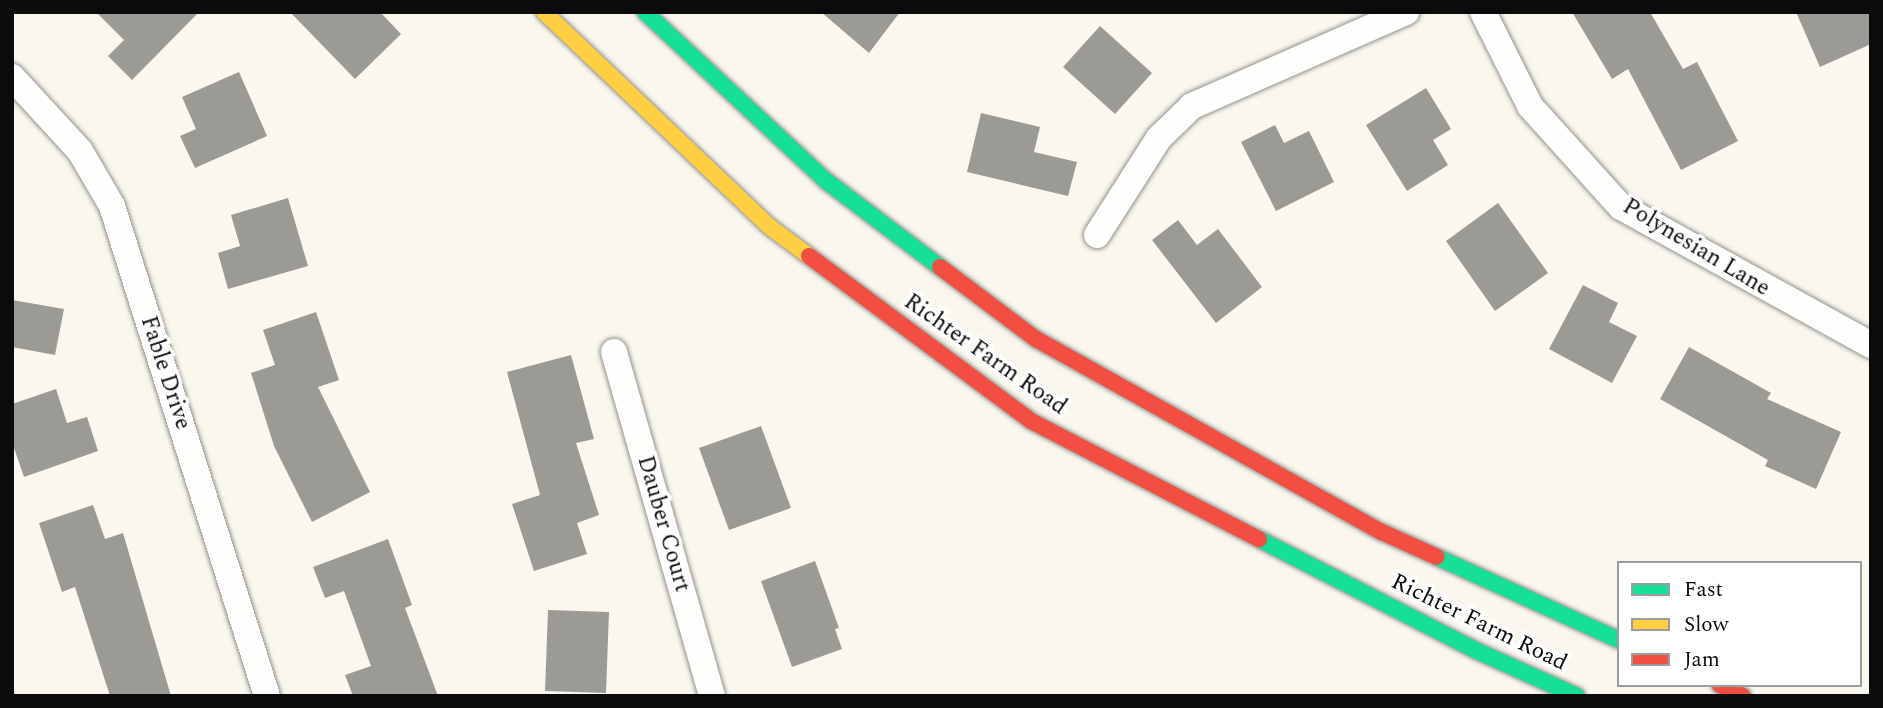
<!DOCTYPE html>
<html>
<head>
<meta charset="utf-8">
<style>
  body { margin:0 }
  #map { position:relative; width:1883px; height:708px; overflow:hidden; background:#faf8ee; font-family:Spectral,serif }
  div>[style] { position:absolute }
  .building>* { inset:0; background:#9c9a94 }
  .roads { filter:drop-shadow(0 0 2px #93928d) drop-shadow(0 0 2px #93928d) }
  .street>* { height:26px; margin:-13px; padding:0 13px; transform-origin:13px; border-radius:13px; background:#fefefc }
  .fast>* { height:16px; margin:-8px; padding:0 8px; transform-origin:8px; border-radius:8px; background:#16e098 }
  .slow>* { height:16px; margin:-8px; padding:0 8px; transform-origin:8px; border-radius:8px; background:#ffcf43 }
  .jam>* { height:16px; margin:-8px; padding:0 8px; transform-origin:8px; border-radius:8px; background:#f24e42 }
  span { translate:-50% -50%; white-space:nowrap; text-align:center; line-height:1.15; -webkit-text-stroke:7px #fff; paint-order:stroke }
  .street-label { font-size:23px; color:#0b0b0b }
  .frame { position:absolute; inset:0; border:14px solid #0b0b0b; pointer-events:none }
  .legend { position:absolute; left:1617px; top:561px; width:245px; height:126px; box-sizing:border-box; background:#fff; border:2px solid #9d9d9d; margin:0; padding:9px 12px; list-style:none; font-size:21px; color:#0b0b0b }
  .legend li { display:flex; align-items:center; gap:14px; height:35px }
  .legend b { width:35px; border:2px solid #9d9d9d }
</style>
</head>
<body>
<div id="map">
  <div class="building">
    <i style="clip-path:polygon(96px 12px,199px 12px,132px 80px,108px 56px,124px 40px)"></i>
    <i style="clip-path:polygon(290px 12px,380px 12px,401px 34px,355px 79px)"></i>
    <i style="clip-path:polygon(821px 12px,900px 12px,869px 53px)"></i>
    <i style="clip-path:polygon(1572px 12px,1650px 12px,1683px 69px,1697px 62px,1738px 141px,1681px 170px,1628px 69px,1612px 79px)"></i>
    <i style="clip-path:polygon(1796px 12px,1871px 12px,1871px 44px,1820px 67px)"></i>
    <i style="clip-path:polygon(1100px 26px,1152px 73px,1115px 114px,1063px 67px)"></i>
    <i style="clip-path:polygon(239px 72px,267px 136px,195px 168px,180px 136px,196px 129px,182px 97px)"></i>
    <i style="clip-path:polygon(1426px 88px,1451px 129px,1433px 140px,1448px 165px,1407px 191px,1366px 125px)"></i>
    <i style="clip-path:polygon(981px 113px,1040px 127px,1034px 152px,1077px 162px,1068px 196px,967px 172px)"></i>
    <i style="clip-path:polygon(1275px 125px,1284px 143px,1309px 131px,1334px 182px,1276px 211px,1241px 142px)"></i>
    <i style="clip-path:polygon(288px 198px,308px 266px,228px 289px,218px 253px,240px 246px,231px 215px)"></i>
    <i style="clip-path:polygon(1498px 203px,1548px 273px,1495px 311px,1446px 241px)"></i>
    <i style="clip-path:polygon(1178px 220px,1197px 245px,1218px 229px,1262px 287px,1216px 323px,1152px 240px)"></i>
    <i style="clip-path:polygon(1583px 285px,1618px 303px,1609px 322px,1637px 336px,1612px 383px,1549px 349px)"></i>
    <i style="clip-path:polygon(12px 300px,64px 309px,55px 355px,12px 347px)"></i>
    <i style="clip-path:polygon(316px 312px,339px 380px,318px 387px,370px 492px,312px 522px,274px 446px,251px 373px,275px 365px,263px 330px)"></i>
    <i style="clip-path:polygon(1689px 347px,1771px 393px,1767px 399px,1841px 432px,1816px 489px,1765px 466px,1768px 460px,1660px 399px)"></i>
    <i style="clip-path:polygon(571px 355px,594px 439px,576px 443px,599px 515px,577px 523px,587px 554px,534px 571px,512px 504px,540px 495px,507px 372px)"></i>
    <i style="clip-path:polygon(56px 389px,67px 423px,87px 417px,98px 451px,24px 477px,12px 442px,12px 404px)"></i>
    <i style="clip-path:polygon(761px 426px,791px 508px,729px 530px,699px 448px)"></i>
    <i style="clip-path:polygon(93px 505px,105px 539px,123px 533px,171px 696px,110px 696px,75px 587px,62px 592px,39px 523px)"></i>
    <i style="clip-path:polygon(388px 539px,412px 605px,405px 608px,438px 696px,353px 696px,345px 675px,371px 666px,344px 591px,325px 598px,313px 567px)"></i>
    <i style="clip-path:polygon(815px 561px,839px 628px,835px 629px,842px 649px,792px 667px,761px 581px)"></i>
    <i style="clip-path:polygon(548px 610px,609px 612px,606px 693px,545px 691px)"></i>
  </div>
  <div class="roads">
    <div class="street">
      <i style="left:1483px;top:12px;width:105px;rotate:63.4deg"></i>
      <i style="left:1530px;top:106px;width:136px;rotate:48deg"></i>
      <i style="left:1621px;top:207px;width:286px;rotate:28.9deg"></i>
      <i style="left:12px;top:77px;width:100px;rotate:47.4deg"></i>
      <i style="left:80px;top:151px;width:64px;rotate:59.8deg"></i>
      <i style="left:112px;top:206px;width:514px;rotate:72.45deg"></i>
      <i style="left:1097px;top:235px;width:115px;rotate:-57.4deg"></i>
      <i style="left:1159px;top:138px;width:46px;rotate:-44.1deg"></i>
      <i style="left:1192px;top:106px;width:234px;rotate:-23.7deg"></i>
      <i style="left:614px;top:352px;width:358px;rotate:74.1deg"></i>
    </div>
    <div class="fast">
      <i style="left:645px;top:12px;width:246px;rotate:43deg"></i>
      <i style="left:825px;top:180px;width:144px;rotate:37.1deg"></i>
      <i style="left:1259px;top:539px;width:243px;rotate:27.2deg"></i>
      <i style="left:1475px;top:650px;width:112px;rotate:24.3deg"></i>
      <i style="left:1437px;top:557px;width:200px;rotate:24.5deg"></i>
    </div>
    <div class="slow">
      <i style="left:544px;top:12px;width:312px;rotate:43.6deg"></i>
      <i style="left:770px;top:227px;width:49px;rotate:36.6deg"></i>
    </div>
    <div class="jam">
      <i style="left:809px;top:256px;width:277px;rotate:36.6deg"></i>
      <i style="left:1031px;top:421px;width:257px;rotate:27.4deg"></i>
      <i style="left:940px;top:267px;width:120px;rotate:36.9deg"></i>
      <i style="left:1036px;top:339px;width:396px;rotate:29.2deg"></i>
      <i style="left:1382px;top:532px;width:60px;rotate:24.4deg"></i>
      <i style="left:1720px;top:685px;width:25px;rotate:26deg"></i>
    </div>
  </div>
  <div class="street-label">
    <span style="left:1696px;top:248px;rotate:31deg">Polynesian Lane</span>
    <span style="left:985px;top:355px;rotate:35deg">Richter Farm Road</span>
    <span style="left:165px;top:373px;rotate:72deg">Fable Drive</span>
    <span style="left:663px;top:524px;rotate:74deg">Dauber Court</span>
    <span style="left:1479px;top:623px;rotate:26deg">Richter Farm Road</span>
  </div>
  <div class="frame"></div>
  <ul class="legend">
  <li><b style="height:9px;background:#16e098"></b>Fast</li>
  <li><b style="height:9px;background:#ffcf43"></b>Slow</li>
  <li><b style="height:9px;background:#f24e42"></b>Jam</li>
  </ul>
</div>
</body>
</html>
